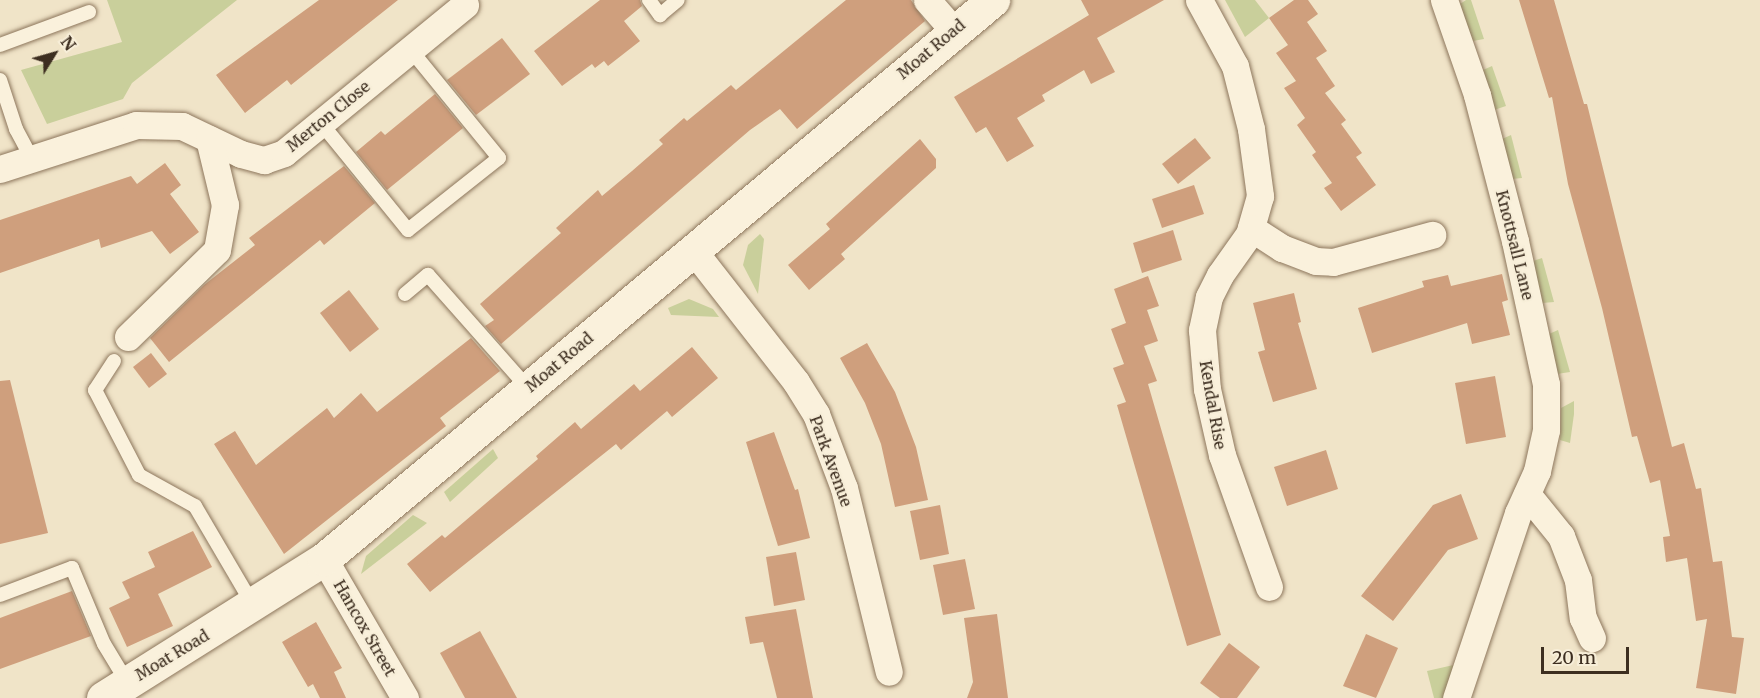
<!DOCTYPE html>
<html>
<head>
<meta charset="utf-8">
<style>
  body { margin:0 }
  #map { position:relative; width:1760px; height:698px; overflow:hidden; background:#f0e4c8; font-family:Merriweather,serif }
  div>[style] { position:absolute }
  .green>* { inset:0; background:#c9cf9b }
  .building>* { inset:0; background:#cf9f7d }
  .roads { filter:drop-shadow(0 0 2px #8d765c) drop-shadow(0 0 2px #8d765c) }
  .lane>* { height:14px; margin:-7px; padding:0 7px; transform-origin:7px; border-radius:7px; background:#faf1dc }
  .street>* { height:27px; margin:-13.5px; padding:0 13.5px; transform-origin:13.5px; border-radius:13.5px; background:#faf1dc }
  .secondary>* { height:33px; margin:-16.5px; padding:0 16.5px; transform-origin:16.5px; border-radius:16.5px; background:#faf1dc }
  span { translate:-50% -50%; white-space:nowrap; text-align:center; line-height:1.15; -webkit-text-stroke:4.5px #f7eed8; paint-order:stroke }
  .street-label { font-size:16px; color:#3d2e20 }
  .north { position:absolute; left:24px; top:24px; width:60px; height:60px; -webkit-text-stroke:4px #f7eed8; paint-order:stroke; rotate:53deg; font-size:16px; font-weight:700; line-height:24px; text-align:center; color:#3d2e20 }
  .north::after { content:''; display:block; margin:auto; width:21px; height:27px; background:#3d2e20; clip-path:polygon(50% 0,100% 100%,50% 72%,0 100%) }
  .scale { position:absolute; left:1541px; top:647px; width:88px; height:27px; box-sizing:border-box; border:3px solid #3d2e20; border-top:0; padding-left:8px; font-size:18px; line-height:21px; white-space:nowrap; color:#3d2e20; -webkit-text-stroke:4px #f7eed8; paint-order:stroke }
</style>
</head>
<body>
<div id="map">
  <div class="green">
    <i style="clip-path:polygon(107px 0,237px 0,132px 83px,123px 99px,47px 124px,21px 70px,122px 42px)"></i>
    <i style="clip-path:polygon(1225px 0,1255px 0,1269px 18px,1245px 37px)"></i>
    <i style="clip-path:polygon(1466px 0,1471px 0,1484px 39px,1473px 41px,1460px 4px)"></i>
    <i style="clip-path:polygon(1492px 66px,1506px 106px,1494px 110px,1483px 70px)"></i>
    <i style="clip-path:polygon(1511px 135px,1522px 178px,1512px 179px,1502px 139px)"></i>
    <i style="clip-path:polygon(760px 234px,764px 239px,758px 294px,743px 265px,748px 245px)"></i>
    <i style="clip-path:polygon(1542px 258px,1554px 302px,1542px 303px,1533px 261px)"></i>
    <i style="clip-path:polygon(689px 299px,713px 309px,719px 317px,671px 315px,668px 308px)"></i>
    <i style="clip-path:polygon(1558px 330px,1570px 372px,1557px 374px,1549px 334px)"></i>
    <i style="clip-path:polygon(1574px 401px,1574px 414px,1570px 443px,1560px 440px,1561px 408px)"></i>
    <i style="clip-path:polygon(493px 449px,498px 458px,450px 502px,444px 492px)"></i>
    <i style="clip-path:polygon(413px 515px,427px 523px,361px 574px,366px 556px)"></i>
    <i style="clip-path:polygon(1458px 664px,1445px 698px,1434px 698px,1427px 671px)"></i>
  </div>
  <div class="building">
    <i style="clip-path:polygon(319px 0,398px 0,291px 85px,287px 80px,245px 113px,216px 75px)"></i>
    <i style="clip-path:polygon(600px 0,640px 0,642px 6px,624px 21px,640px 41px,608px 66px,604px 61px,595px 68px,592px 64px,562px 86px,534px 51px)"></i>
    <i style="clip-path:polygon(846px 0,911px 0,925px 21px,797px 129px,780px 109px,750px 130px,501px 344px,485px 326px,494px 320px,480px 304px,561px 233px,556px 228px,598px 190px,602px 196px,632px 171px,663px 144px,659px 140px,684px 118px,687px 121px,731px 85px,736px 90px)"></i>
    <i style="clip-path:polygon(1081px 0,1164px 0,1097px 38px,1115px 72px,1091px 84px,1084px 70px,1042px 95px,1045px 101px,1017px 118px,1034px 146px,1007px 162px,986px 127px,976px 133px,954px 97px,1089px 15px)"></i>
    <i style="clip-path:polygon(1294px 0,1308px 0,1318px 14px,1307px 22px,1327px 51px,1316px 58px,1335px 86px,1325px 93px,1346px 120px,1341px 124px,1362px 153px,1356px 157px,1376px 185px,1341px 211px,1324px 188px,1332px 183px,1312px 155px,1316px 152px,1297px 125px,1305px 118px,1284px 88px,1296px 81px,1276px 53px,1288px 45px,1269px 18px)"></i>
    <i style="clip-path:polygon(1519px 0,1554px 0,1584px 104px,1587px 104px,1672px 447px,1684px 443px,1696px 489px,1701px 488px,1713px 562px,1722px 561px,1732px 637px,1744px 638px,1736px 694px,1696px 688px,1707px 619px,1696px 621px,1687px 558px,1666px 562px,1663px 537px,1670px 536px,1660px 480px,1650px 483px,1637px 436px,1632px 437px,1602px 308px,1568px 184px,1552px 97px,1549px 98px)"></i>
    <i style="clip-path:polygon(502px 38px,530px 74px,476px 115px,447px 80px)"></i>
    <i style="clip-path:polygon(435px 94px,463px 128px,387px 190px,356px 152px,381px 131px,385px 135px)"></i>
    <i style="clip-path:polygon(1195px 138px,1211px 158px,1178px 184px,1162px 164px)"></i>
    <i style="clip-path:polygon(920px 139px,936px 159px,936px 168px,841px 254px,845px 259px,809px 290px,788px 265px,830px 229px,826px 224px)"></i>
    <i style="clip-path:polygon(165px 163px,181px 185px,170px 194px,199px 232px,170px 254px,152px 231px,101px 248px,99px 239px,0 273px,0 220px,131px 176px,137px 184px)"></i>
    <i style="clip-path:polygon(344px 166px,375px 203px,324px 245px,320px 240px,169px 362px,150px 338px,204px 285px,255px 245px,249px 238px)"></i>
    <i style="clip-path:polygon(1194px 185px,1204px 214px,1162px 228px,1152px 199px)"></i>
    <i style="clip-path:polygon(1173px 230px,1182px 260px,1142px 273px,1133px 243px)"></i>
    <i style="clip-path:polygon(1502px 274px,1508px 300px,1502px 302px,1510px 335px,1472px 344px,1467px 323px,1372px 353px,1358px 308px,1424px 287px,1422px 281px,1448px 275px,1451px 286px)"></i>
    <i style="clip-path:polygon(1148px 276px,1159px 306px,1147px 310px,1158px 341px,1144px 346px,1157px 381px,1148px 384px,1221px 635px,1187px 646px,1117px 405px,1126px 402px,1113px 368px,1124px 364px,1111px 329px,1126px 323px,1114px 289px)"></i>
    <i style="clip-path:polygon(349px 290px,379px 329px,350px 352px,320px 313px)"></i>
    <i style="clip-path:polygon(1294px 293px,1301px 322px,1298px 323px,1317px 389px,1273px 402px,1258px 352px,1265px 350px,1253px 303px)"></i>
    <i style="clip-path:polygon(471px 338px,500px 371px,440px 418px,446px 426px,284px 554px,214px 444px,235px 431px,256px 465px,327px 408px,334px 418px,361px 393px,377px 412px)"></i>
    <i style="clip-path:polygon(867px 343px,895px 392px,916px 447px,928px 500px,895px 507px,881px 444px,865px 403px,840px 358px)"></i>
    <i style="clip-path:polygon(692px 347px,718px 378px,672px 417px,667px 411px,621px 450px,616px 444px,430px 592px,407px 564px,442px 535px,445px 538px,538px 459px,536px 456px,575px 422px,581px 429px,634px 384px,640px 391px)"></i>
    <i style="clip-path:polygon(151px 353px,167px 374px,149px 388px,133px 367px)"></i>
    <i style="clip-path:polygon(1495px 376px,1506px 437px,1466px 444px,1455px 383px)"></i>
    <i style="clip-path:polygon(10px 380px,48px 533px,0 544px,0 381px)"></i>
    <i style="clip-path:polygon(774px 432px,795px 490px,798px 489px,810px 538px,778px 546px,746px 442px)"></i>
    <i style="clip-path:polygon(1326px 450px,1338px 489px,1287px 506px,1274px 467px)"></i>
    <i style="clip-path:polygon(1461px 494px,1478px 539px,1448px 550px,1393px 621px,1361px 596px,1433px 505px)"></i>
    <i style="clip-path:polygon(940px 505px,949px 554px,920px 560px,910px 511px)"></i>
    <i style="clip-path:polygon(193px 531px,212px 567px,158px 594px,173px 626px,127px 647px,109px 608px,130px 598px,122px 582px,155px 567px,148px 552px)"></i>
    <i style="clip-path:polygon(796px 552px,805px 600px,774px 606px,766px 557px)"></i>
    <i style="clip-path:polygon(965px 559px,975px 609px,943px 615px,933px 565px)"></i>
    <i style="clip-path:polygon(72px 591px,91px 636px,0 669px,0 618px)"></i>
    <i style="clip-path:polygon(796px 609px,813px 698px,777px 698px,763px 642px,750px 644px,745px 617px)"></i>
    <i style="clip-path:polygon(997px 614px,1008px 698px,967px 698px,973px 682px,964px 618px)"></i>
    <i style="clip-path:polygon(316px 622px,342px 668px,334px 672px,346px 698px,320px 698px,313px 684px,308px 687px,282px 642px)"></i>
    <i style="clip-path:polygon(480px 631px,517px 698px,465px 698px,440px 653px)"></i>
    <i style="clip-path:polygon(1366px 634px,1398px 648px,1376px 698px,1343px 686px)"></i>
    <i style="clip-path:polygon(1229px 643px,1260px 667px,1237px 698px,1220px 698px,1200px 683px)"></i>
  </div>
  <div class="roads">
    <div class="lane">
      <i style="left:649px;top:0;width:19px;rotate:54deg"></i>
      <i style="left:660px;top:15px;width:23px;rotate:-40deg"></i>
      <i style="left:0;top:45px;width:95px;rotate:-20.3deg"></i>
      <i style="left:0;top:80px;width:52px;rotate:71.9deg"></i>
      <i style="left:16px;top:129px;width:34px;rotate:62deg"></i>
      <i style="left:321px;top:123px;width:138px;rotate:50.9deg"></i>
      <i style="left:408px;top:230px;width:116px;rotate:-38.4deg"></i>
      <i style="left:499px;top:158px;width:141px;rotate:-129.2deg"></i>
      <i style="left:405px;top:294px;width:30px;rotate:-40deg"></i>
      <i style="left:428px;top:275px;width:151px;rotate:48.5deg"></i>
      <i style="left:114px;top:361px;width:35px;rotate:123deg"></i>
      <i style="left:95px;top:390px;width:96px;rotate:62.6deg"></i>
      <i style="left:139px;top:475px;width:64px;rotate:29deg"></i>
      <i style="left:195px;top:506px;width:115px;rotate:59.6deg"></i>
      <i style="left:0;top:595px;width:77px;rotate:-20.6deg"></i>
      <i style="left:72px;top:568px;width:82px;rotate:67.2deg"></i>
      <i style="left:104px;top:644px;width:44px;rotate:58.8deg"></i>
    </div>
    <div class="street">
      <i style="left:927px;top:0;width:40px;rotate:49deg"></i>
      <i style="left:1199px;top:0;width:75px;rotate:61.4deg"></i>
      <i style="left:1235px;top:66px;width:65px;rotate:75.7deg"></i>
      <i style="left:1251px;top:129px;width:68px;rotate:82.3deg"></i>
      <i style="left:1260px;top:196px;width:40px;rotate:106deg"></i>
      <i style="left:1249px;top:234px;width:50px;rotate:125.3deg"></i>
      <i style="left:1220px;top:275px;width:25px;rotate:117deg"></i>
      <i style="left:1209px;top:297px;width:34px;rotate:102deg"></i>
      <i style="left:1202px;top:330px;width:59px;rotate:85.2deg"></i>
      <i style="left:1207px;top:389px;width:68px;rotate:77.2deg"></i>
      <i style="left:1222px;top:455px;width:140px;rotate:70.4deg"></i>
      <i style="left:1444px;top:0;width:101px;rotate:70.8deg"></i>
      <i style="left:1477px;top:95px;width:151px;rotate:75.4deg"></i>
      <i style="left:1515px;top:241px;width:146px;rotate:77.8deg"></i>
      <i style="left:1546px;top:384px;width:46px;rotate:90deg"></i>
      <i style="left:1546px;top:430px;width:42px;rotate:102.4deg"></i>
      <i style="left:1537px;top:471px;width:46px;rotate:114.3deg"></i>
      <i style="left:1518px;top:513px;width:195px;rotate:108.5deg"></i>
      <i style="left:0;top:169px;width:143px;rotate:-17.9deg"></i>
      <i style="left:136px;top:125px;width:46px;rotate:1.2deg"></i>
      <i style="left:182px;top:126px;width:65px;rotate:25.4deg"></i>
      <i style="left:241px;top:154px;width:24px;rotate:15deg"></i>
      <i style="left:264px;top:160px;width:21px;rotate:-19deg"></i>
      <i style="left:284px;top:153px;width:234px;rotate:-39.3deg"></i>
      <i style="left:1251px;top:228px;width:37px;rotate:33deg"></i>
      <i style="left:1282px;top:248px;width:36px;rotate:21deg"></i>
      <i style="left:1316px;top:261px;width:17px;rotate:3deg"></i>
      <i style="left:1333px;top:262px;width:103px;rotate:-15.3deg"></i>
      <i style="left:693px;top:250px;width:167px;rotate:52deg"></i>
      <i style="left:796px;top:382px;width:38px;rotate:58deg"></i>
      <i style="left:816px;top:414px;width:79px;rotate:69.3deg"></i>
      <i style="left:844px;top:488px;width:189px;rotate:76.3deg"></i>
      <i style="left:128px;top:337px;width:124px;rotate:-44.3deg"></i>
      <i style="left:217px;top:250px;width:46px;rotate:-79.9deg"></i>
      <i style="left:225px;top:205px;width:68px;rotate:-103.6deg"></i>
      <i style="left:1527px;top:494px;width:54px;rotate:51deg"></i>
      <i style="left:1561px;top:536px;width:47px;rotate:68.9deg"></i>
      <i style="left:1578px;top:580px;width:38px;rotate:83deg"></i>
      <i style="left:1583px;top:618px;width:22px;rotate:66deg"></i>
      <i style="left:324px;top:559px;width:161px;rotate:59.8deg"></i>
    </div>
    <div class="secondary">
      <i style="left:103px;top:698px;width:261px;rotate:-32.2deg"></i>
      <i style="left:324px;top:559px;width:872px;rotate:-39.88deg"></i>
    </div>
  </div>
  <div class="street-label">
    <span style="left:931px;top:49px;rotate:-40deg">Moat Road</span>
    <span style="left:328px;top:116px;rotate:-39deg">Merton Close</span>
    <span style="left:1515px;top:245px;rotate:76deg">Knottsall Lane</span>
    <span style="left:559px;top:362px;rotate:-40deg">Moat Road</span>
    <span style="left:1213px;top:405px;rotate:80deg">Kendal Rise</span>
    <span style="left:831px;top:461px;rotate:70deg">Park Avenue</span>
    <span style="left:365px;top:628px;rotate:60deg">Hancox Street</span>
    <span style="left:172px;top:655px;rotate:-31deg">Moat Road</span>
  </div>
  <div class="north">N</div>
  <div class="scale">20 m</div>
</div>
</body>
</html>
